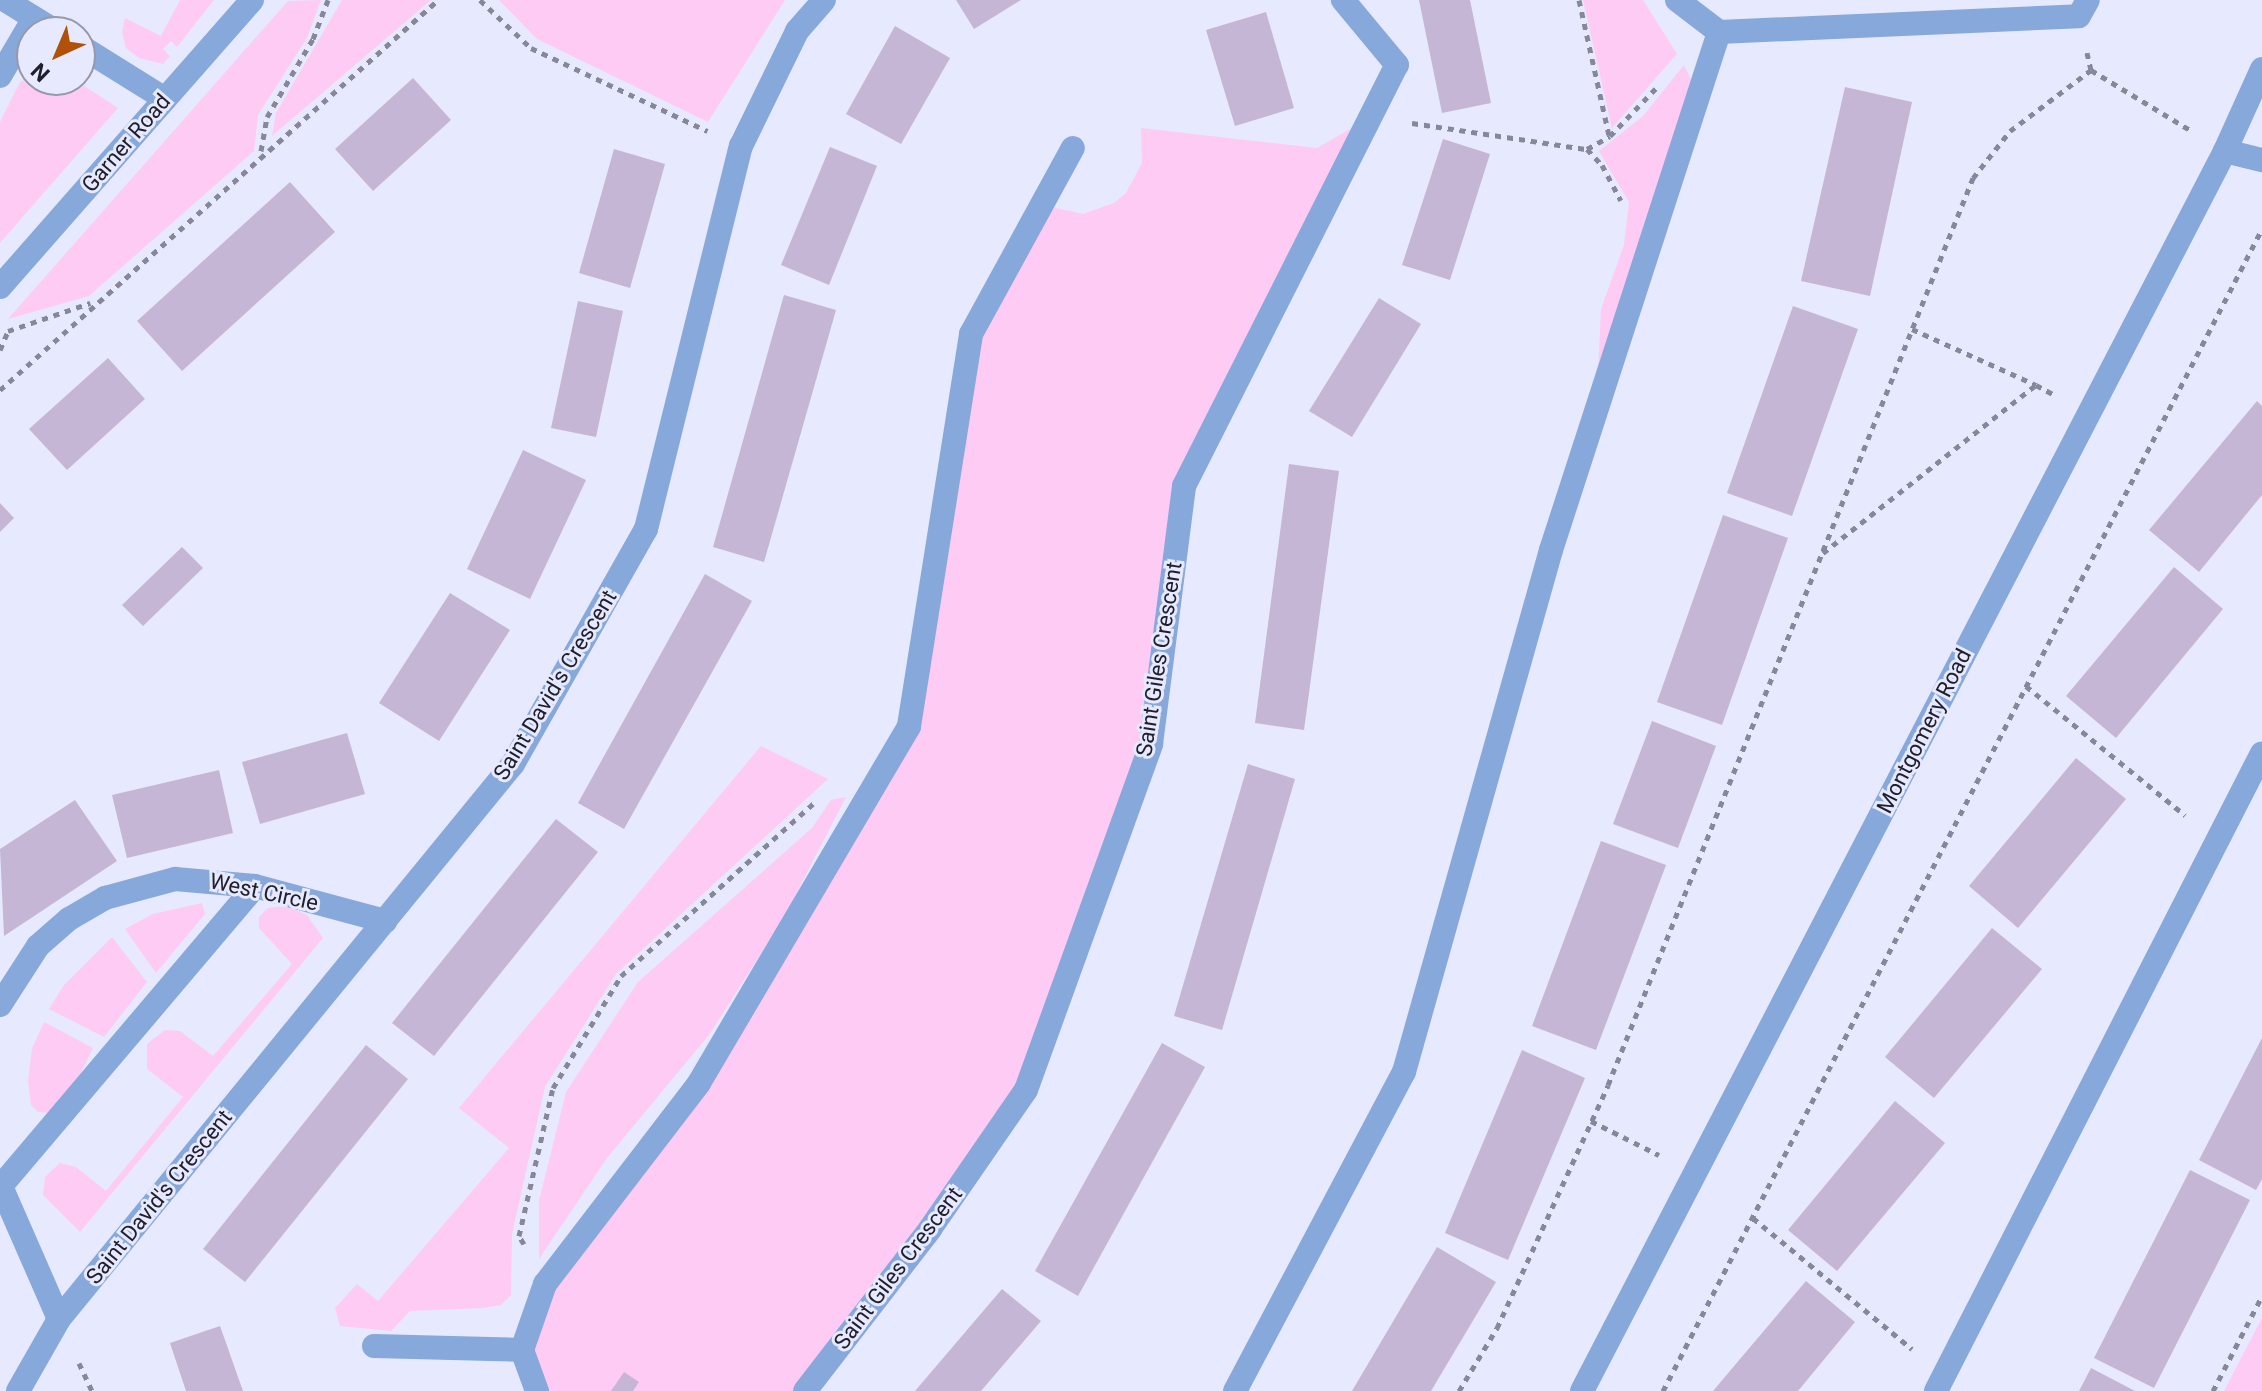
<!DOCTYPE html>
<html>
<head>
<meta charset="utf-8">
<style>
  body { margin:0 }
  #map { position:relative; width:2262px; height:1391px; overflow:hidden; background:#e7e9fe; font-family:Roboto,sans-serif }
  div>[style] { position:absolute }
  .green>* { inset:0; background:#fecbf4 }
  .building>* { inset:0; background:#c6b6d5 }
  .path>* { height:5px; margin-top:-2.5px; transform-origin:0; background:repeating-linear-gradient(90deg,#868798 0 6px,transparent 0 12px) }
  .minor>* { height:24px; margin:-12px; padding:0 12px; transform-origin:12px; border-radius:12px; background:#86a8da }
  span { translate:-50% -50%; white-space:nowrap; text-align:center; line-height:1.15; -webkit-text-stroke:6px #e7e9fe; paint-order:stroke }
  .street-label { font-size:22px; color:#20202d }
  .north { position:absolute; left:16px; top:16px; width:80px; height:80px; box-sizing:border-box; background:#e7e9fe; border:2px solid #9799aa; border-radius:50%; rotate:224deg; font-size:22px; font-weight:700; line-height:32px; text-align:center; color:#20202d }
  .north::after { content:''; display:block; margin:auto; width:28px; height:36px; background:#b15009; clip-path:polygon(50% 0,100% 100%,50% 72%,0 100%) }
</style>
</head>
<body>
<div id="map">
  <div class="green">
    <i style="clip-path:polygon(180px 0,214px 0,177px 47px,171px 41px,163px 49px,170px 56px,163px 64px,139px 58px,126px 48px,122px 32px,125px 18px,161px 36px)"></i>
    <i style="clip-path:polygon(321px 0,307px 38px,258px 115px,254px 151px,89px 296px,8px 319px,288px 1px)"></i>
    <i style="clip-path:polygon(342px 0,431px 0,272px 136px,276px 113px)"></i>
    <i style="clip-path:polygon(499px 0,785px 0,708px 122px,537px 39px)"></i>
    <i style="clip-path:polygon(1583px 0,1643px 0,1677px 54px,1612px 128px)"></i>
    <i style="clip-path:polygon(1684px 65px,1695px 88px,1597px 395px,1601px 309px,1624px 245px,1629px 202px,1599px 151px,1643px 116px)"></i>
    <i style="clip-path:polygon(32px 77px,75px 80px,118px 108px,0 243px,0 122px,20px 82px)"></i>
    <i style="clip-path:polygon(1371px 117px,1184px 486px,1151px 744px,1026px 1090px,805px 1391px,537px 1391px,522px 1350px,545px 1284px,699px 1083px,909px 726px,971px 334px,1051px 207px,1083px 214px,1114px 203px,1126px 193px,1142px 163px,1141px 128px,1317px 148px)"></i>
    <i style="clip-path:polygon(761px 746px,828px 779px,616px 974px,545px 1087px,512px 1234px,511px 1295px,501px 1305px,482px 1308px,410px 1311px,391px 1331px,340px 1326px,335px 1308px,357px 1284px,378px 1301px,509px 1148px,459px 1108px)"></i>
    <i style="clip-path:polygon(846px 797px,783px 919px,709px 1035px,607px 1158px,539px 1259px,539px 1201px,566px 1092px,638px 982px,812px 828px,831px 800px)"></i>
    <i style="clip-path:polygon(202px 903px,205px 914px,156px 973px,125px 929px,153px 914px)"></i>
    <i style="clip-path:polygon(286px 906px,307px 915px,323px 938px,80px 1232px,43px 1195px,45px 1177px,60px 1163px,76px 1167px,106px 1191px,183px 1097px,147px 1069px,147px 1044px,165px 1030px,180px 1031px,213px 1056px,292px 964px,259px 928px,259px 917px,268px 908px)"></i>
    <i style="clip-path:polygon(112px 937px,147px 982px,104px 1037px,49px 1009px,64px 985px)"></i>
    <i style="clip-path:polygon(44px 1022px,93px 1048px,76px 1083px,50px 1113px,38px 1112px,31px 1105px,28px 1081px,32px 1049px)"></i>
    <i style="clip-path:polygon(2262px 1318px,2262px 1391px,2224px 1391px)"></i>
  </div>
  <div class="building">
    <i style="clip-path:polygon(956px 0,1021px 0,974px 29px)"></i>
    <i style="clip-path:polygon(1419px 0,1470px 0,1491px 103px,1442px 113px)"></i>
    <i style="clip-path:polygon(1266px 12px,1294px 108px,1235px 126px,1206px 30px)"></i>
    <i style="clip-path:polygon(895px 26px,950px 58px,901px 144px,846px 114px)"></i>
    <i style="clip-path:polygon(413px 78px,451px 120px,373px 191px,335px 149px)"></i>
    <i style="clip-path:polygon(1845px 87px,1912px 102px,1870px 296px,1801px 281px)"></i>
    <i style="clip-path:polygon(1443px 139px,1490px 154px,1450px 280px,1402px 265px)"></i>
    <i style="clip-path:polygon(830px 147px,877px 166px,829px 285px,781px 265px)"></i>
    <i style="clip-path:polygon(614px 149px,665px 164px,630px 288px,579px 273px)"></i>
    <i style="clip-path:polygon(290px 182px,335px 232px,182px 371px,137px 321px)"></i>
    <i style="clip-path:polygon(784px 295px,836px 310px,764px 562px,713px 547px)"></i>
    <i style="clip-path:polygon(1379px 298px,1421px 324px,1352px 437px,1309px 411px)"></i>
    <i style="clip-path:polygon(578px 301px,623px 311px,596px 437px,551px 428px)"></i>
    <i style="clip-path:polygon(1793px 306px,1858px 329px,1792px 516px,1727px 493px)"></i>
    <i style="clip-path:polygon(108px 358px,145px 399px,67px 470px,29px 429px)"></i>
    <i style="clip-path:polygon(2257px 401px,2262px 406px,2262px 495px,2199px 572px,2149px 530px)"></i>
    <i style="clip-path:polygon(523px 450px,586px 480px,530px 599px,467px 569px)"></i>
    <i style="clip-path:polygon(1289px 464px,1339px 471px,1304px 730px,1255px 723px)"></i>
    <i style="clip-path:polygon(0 503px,14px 518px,0 532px)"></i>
    <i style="clip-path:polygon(1723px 515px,1788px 538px,1722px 725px,1657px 702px)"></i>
    <i style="clip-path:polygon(182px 547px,203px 568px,143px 626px,122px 605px)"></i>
    <i style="clip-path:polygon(2174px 567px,2223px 609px,2116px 738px,2066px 696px)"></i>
    <i style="clip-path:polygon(705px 574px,752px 601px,624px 829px,578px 803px)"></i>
    <i style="clip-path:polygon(450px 593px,510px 630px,439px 741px,379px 703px)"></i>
    <i style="clip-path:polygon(1652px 721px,1716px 746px,1678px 848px,1613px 824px)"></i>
    <i style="clip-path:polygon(347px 733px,365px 794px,260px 824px,242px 762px)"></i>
    <i style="clip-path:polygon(2076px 758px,2126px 799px,2018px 928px,1969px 886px)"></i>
    <i style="clip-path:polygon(1248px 764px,1295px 779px,1222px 1030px,1174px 1016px)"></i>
    <i style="clip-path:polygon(219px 770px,233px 833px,127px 858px,112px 795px)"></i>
    <i style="clip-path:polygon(75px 800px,117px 861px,4px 936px,0 849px)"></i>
    <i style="clip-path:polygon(556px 819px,598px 852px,434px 1056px,392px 1023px)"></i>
    <i style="clip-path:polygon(1601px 841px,1666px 865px,1596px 1050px,1532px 1026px)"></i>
    <i style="clip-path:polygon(1992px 928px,2042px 969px,1934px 1098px,1885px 1057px)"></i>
    <i style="clip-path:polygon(2262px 1038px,2262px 1179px,2256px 1190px,2199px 1160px)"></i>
    <i style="clip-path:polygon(1162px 1043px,1205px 1067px,1078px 1296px,1035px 1271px)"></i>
    <i style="clip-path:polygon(366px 1045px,408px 1079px,245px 1282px,203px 1249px)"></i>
    <i style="clip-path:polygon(1522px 1050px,1585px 1078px,1508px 1260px,1445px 1233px)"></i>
    <i style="clip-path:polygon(1895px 1101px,1945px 1143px,1837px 1271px,1788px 1230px)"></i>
    <i style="clip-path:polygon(2190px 1170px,2250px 1200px,2154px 1388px,2094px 1358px)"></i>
    <i style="clip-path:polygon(1437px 1247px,1496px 1282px,1431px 1391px,1352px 1391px)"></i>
    <i style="clip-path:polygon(1806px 1281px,1855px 1322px,1798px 1391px,1713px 1391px)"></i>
    <i style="clip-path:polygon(1002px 1289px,1041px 1321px,981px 1391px,915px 1391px)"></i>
    <i style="clip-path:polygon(220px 1326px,243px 1391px,186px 1391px,170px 1343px)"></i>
    <i style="clip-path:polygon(2091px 1368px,2135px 1391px,2079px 1391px)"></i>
    <i style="clip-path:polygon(624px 1372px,639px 1382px,633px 1391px,611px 1391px)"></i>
  </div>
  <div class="path">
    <i style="left:480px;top:0;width:70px;rotate:43.3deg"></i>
    <i style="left:531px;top:48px;width:195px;rotate:25.2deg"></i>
    <i style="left:1579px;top:0;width:138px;rotate:77.5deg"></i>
    <i style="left:2091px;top:70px;width:116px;rotate:31.2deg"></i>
    <i style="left:1412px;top:123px;width:177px;rotate:8.5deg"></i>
    <i style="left:1587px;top:149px;width:22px;rotate:47deg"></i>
    <i style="left:1602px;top:165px;width:40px;rotate:62deg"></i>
    <i style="left:1587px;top:149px;width:26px;rotate:-29deg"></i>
    <i style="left:1610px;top:136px;width:68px;rotate:-46.2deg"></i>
    <i style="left:261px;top:151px;width:35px;rotate:-80deg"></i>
    <i style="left:267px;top:117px;width:91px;rotate:-59.5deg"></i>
    <i style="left:313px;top:39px;width:42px;rotate:-69deg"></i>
    <i style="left:1912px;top:329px;width:136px;rotate:24.3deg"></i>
    <i style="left:0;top:350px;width:21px;rotate:-67deg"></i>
    <i style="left:8px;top:331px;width:87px;rotate:-18.9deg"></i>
    <i style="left:0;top:390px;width:586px;rotate:-41.68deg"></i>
    <i style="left:1823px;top:553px;width:271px;rotate:-38.3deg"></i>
    <i style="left:2036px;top:385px;width:19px;rotate:28deg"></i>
    <i style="left:2026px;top:686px;width:205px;rotate:39.1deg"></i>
    <i style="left:1591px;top:1121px;width:76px;rotate:26.6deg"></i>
    <i style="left:1753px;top:1218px;width:206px;rotate:39.5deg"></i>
    <i style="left:524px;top:1244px;width:9px;rotate:-122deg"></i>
    <i style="left:519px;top:1236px;width:152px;rotate:-77.1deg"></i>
    <i style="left:553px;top:1088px;width:131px;rotate:-58.7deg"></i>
    <i style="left:621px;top:976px;width:262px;rotate:-41.9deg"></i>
    <i style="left:79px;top:1363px;width:31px;rotate:65deg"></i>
    <i style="left:1459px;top:1391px;width:74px;rotate:-58.9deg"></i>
    <i style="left:1497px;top:1328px;width:267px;rotate:-65.4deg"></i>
    <i style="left:1608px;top:1085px;width:978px;rotate:-68.08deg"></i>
    <i style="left:1973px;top:178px;width:60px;rotate:-51.8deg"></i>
    <i style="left:2010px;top:131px;width:101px;rotate:-37deg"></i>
    <i style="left:2091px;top:70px;width:18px;rotate:-103deg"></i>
    <i style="left:1663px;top:1391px;width:1307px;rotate:-62.73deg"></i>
    <i style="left:2213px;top:1391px;width:107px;rotate:-62.7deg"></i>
  </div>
  <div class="minor">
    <i style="left:5px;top:0;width:61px;rotate:31.6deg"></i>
    <i style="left:1677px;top:0;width:53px;rotate:37.3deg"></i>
    <i style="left:1719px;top:32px;width:360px;rotate:-2.5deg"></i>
    <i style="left:2079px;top:16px;width:18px;rotate:-61deg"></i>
    <i style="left:80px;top:46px;width:100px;rotate:31.9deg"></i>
    <i style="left:0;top:76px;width:67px;rotate:-59.6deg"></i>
    <i style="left:2225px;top:151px;width:38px;rotate:14deg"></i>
    <i style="left:0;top:287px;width:382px;rotate:-48.7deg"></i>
    <i style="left:0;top:1005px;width:70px;rotate:-57.2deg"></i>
    <i style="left:38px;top:946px;width:41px;rotate:-41.1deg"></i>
    <i style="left:69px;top:919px;width:42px;rotate:-30.3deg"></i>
    <i style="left:105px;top:898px;width:73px;rotate:-15.2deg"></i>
    <i style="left:175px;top:879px;width:80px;rotate:5deg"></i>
    <i style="left:255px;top:886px;width:135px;rotate:15.1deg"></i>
    <i style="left:0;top:1184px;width:147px;rotate:66.4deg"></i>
    <i style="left:1px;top:1186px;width:393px;rotate:-49.7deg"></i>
    <i style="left:374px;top:1346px;width:148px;rotate:1.5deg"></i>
    <i style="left:18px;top:1391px;width:83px;rotate:-60.3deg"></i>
    <i style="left:59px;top:1319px;width:717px;rotate:-50.72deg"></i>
    <i style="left:513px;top:764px;width:270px;rotate:-60.5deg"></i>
    <i style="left:646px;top:529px;width:395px;rotate:-76.1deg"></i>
    <i style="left:741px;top:146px;width:128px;rotate:-64deg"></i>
    <i style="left:797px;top:31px;width:41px;rotate:-48.9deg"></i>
    <i style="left:537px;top:1391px;width:44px;rotate:-110.1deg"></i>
    <i style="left:522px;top:1350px;width:70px;rotate:-70.8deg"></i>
    <i style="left:545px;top:1284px;width:253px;rotate:-52.5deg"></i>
    <i style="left:699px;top:1083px;width:414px;rotate:-59.5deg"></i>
    <i style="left:909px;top:726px;width:397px;rotate:-81deg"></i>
    <i style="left:971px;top:334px;width:212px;rotate:-61.3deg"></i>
    <i style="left:805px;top:1391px;width:205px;rotate:-52.3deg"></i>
    <i style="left:930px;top:1229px;width:169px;rotate:-55.4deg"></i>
    <i style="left:1026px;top:1090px;width:368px;rotate:-70.1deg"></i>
    <i style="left:1151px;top:744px;width:260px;rotate:-82.7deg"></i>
    <i style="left:1184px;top:486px;width:472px;rotate:-63.2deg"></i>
    <i style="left:1397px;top:65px;width:85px;rotate:-129.7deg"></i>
    <i style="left:1235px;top:1391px;width:361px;rotate:-62.1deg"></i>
    <i style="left:1404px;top:1072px;width:542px;rotate:-74.27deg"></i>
    <i style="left:1551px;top:550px;width:545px;rotate:-72.03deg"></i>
    <i style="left:1582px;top:1391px;width:1397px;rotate:-62.59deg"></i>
    <i style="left:2225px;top:151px;width:90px;rotate:-65.7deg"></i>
    <i style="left:1936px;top:1391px;width:716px;rotate:-62.93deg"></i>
  </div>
  <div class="street-label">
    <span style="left:126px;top:143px;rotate:-49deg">Garner Road</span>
    <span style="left:1159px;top:659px;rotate:-81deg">Saint Giles Crescent</span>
    <span style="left:555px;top:685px;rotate:-59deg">Saint David's Crescent</span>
    <span style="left:1924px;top:731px;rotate:-63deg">Montgomery Road</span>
    <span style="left:264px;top:892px;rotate:12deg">West Circle</span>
    <span style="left:159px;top:1197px;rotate:-51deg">Saint David's Crescent</span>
    <span style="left:898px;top:1268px;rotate:-53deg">Saint Giles Crescent</span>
  </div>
  <div class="north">N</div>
</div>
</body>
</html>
